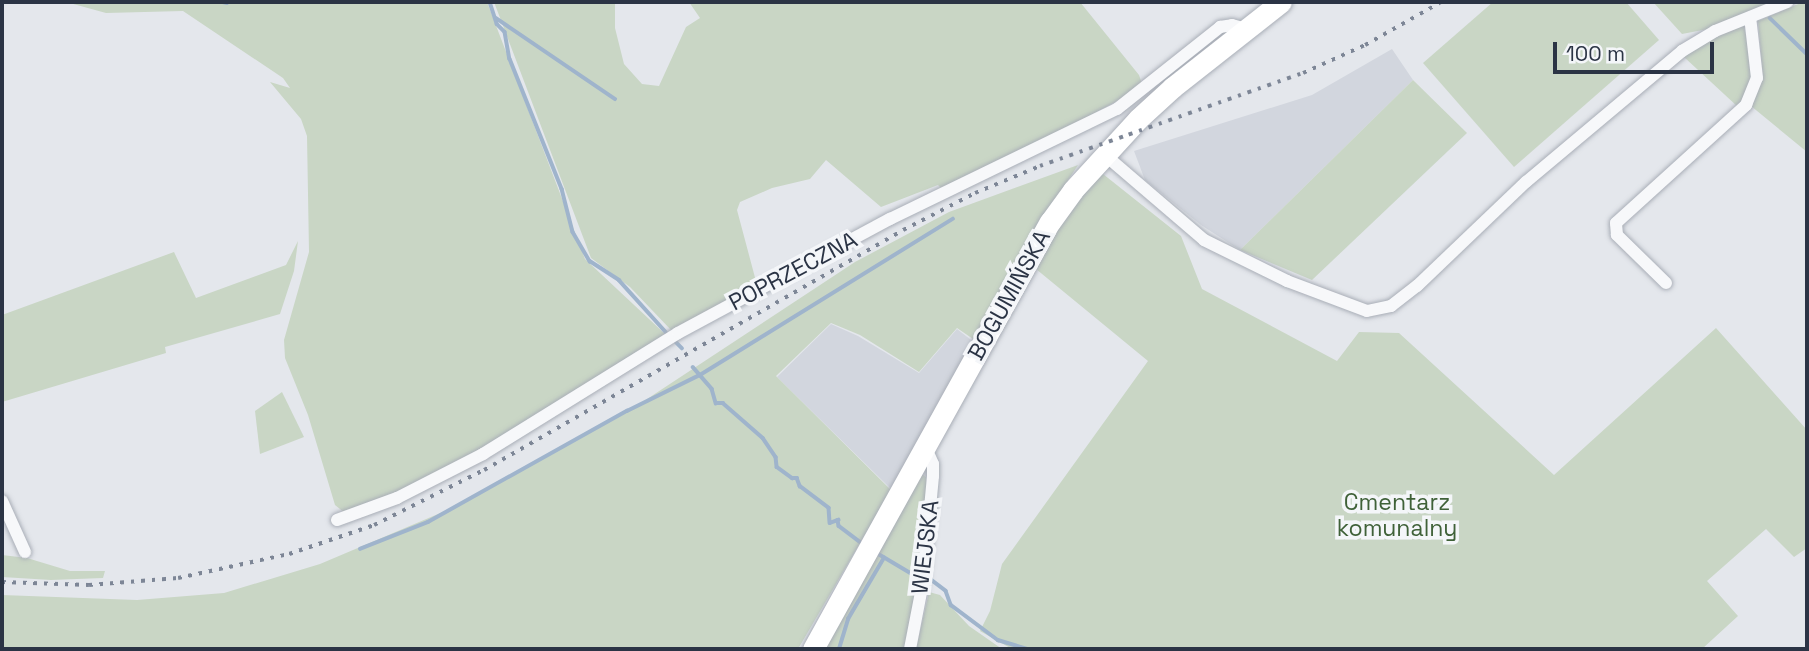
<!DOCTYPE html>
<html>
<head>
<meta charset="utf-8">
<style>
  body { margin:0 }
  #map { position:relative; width:1809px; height:651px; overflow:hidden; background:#e4e7ec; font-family:"Space Grotesk",sans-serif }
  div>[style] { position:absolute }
  .built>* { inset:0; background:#d2d6de }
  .green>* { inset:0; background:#c9d6c5 }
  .stream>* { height:3.5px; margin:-1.75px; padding:0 1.75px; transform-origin:1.75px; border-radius:1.75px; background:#9fb4cc }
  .roads { filter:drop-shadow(0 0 2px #a9aeb7) drop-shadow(0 0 2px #a9aeb7) }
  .minor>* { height:12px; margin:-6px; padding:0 6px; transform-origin:6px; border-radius:6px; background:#f7f8fa }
  .primary>* { height:21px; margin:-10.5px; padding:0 10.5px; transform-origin:10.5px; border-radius:10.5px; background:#fff }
  .rail>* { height:3.5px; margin-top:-1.75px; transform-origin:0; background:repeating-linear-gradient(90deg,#7d8696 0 3.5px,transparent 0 10.5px) }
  span { translate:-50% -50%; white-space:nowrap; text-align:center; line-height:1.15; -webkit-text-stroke:7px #f4f6f9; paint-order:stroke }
  .street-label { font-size:23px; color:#2b3445 }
  .park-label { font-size:23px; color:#3f6138 }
  .frame { position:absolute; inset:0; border:4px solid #2b3445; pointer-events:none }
  .scale { position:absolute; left:1553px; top:42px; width:161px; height:32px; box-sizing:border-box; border:4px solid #2b3445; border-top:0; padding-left:9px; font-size:21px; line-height:24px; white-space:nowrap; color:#2b3445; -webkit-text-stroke:5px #f4f6f9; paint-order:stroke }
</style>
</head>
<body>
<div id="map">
  <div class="built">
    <i style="clip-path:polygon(1392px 49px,1413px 80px,1240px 250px,1201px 225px,1145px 180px,1134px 151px,1312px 95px)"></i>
    <i style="clip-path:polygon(831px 324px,858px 336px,919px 373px,957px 329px,975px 343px,892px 490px,777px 377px)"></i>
  </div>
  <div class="green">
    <i style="clip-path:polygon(66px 2px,487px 2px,585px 259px,665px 334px,500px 438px,410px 488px,345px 513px,335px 505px,308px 415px,285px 358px,284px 340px,309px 252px,307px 136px,301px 119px,270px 82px,290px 88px,283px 78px,183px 11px,106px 13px)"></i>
    <i style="clip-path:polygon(494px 2px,615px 2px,615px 28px,624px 64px,642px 84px,659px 86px,686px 27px,700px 18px,689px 2px,1080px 2px,1139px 75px,1143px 87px,1039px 143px,942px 189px,938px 185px,881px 207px,826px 160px,810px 179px,772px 188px,740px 202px,737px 210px,757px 285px,671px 330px,630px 287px,591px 258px)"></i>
    <i style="clip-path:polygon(1493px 2px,1626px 2px,1659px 40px,1514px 167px,1423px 63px)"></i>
    <i style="clip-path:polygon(1653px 2px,1778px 2px,1713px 28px,1682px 34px)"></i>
    <i style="clip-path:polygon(1803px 2px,1807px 2px,1807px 152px,1751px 106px,1763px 78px,1758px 21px)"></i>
    <i style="clip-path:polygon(1744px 24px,1753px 79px,1738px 107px,1684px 57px,1717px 36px)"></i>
    <i style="clip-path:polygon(1413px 80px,1467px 133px,1312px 280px,1240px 250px)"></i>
    <i style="clip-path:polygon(1078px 165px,1022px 250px,976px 341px,957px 328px,919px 372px,860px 335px,831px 323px,776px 376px,891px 490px,798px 649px,2px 649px,2px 595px,137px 600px,224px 593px,320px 564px,464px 503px,641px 403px,855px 262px,949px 212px)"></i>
    <i style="clip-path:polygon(1103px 174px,1181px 236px,1202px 289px,1337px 361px,1359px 332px,1399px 333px,1554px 475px,1716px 328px,1807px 430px,1807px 548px,1794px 557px,1766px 529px,1707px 581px,1738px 616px,1702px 649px,1012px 649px,980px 631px,990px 611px,1002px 564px,1148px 361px,1036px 269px,1066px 212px)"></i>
    <i style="clip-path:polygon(298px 241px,294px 271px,280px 314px,165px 347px,166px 353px,2px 402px,2px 315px,174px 252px,196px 298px,286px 265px)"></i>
    <i style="clip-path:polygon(282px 392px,304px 437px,260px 454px,255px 411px)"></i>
    <i style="clip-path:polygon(920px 473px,926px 477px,927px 496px,920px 580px,905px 649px,825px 649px)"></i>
    <i style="clip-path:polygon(2px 555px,27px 558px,70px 571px,105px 571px,103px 578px,51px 580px,2px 577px)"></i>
    <i style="clip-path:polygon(929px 592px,940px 595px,969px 626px,1002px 649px,916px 649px)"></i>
  </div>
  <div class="stream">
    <i style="left:223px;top:2px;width:4px;rotate:14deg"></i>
    <i style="left:490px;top:2px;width:23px;rotate:72deg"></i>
    <i style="left:497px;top:24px;width:11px;rotate:45deg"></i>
    <i style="left:505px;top:32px;width:27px;rotate:80deg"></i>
    <i style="left:510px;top:59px;width:140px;rotate:68.2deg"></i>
    <i style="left:562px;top:189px;width:44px;rotate:75.7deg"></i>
    <i style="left:573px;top:232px;width:34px;rotate:60deg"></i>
    <i style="left:590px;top:261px;width:35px;rotate:33deg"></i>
    <i style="left:619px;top:280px;width:70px;rotate:47.9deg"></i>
    <i style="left:496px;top:18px;width:144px;rotate:34.2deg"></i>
    <i style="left:1770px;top:18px;width:52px;rotate:44.2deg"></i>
    <i style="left:675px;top:341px;width:10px;rotate:45deg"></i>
    <i style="left:693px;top:367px;width:29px;rotate:49deg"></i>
    <i style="left:712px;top:389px;width:15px;rotate:74deg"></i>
    <i style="left:716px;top:403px;width:7px"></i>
    <i style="left:723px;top:403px;width:53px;rotate:41.2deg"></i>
    <i style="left:763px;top:438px;width:23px;rotate:56deg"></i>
    <i style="left:776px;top:457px;width:10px;rotate:84deg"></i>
    <i style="left:777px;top:467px;width:19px;rotate:36deg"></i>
    <i style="left:792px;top:478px;width:5px"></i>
    <i style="left:797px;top:478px;width:9px;rotate:69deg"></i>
    <i style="left:800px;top:486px;width:36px;rotate:37deg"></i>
    <i style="left:829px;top:508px;width:15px;rotate:86deg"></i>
    <i style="left:830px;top:523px;width:9px;rotate:-21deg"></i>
    <i style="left:838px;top:520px;width:6px;rotate:81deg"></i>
    <i style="left:839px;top:526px;width:26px;rotate:37deg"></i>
    <i style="left:360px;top:549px;width:73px;rotate:-21.7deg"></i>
    <i style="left:428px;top:522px;width:228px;rotate:-29.2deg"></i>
    <i style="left:627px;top:411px;width:81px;rotate:-26.3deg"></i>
    <i style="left:700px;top:375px;width:297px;rotate:-31.7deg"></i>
    <i style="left:877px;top:553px;width:43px;rotate:30.7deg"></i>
    <i style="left:929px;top:578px;width:21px;rotate:37deg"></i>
    <i style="left:946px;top:591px;width:15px;rotate:70deg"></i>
    <i style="left:951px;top:605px;width:59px;rotate:36.7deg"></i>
    <i style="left:998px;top:640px;width:31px;rotate:17deg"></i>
    <i style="left:839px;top:649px;width:31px;rotate:-73deg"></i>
    <i style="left:848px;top:619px;width:71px;rotate:-59.5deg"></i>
  </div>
  <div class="roads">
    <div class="minor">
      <i style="left:1105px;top:155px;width:130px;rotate:40.6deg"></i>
      <i style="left:1204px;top:240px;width:93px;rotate:26.3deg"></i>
      <i style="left:1287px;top:281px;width:85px;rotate:20.6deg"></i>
      <i style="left:1367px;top:311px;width:25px;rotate:-12deg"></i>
      <i style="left:1391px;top:306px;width:33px;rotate:-38deg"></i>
      <i style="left:1417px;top:286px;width:151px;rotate:-43.7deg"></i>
      <i style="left:1526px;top:182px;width:204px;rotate:-40deg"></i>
      <i style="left:1682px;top:51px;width:39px;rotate:-31deg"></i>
      <i style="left:1715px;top:31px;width:78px;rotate:-21.9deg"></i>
      <i style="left:1666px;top:283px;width:69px;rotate:-135.6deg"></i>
      <i style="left:1617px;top:235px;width:12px;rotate:-95deg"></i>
      <i style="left:1616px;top:223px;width:176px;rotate:-42.2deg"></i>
      <i style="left:1746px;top:105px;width:29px;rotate:-68deg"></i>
      <i style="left:1757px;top:78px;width:61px;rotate:-96.5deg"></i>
      <i style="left:2px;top:501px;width:56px;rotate:65.7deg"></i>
      <i style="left:337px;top:520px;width:64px;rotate:-20.1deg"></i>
      <i style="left:397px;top:498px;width:97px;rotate:-27.1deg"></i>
      <i style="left:483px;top:454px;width:229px;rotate:-31.8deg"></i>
      <i style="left:678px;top:333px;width:241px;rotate:-28.3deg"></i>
      <i style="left:890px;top:219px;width:252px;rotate:-25.9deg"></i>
      <i style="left:1117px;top:109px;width:132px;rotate:-38.5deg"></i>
      <i style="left:1220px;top:27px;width:12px;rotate:-9deg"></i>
      <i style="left:1232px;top:25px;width:15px;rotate:16deg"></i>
      <i style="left:910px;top:649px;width:68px;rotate:-79deg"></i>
      <i style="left:923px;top:582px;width:106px;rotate:-84.6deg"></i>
      <i style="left:933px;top:476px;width:12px;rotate:-90deg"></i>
      <i style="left:933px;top:464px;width:20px;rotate:-114deg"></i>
    </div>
    <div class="primary">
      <i style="left:813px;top:649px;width:488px;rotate:-61deg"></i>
      <i style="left:1050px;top:222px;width:39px;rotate:-54deg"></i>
      <i style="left:1073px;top:190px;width:96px;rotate:-47.5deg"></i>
      <i style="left:1138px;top:119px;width:47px;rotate:-42.4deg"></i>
      <i style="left:1173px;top:87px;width:137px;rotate:-38.2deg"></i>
    </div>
  </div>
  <div class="rail">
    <i style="left:2px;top:582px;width:87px;rotate:2deg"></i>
    <i style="left:89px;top:585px;width:89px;rotate:-4.5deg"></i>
    <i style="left:178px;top:578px;width:114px;rotate:-12.2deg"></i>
    <i style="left:289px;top:554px;width:90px;rotate:-18.8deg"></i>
    <i style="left:374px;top:525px;width:123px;rotate:-26.6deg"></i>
    <i style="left:484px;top:470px;width:483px;rotate:-29.8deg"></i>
    <i style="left:903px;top:230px;width:81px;rotate:-27.2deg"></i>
    <i style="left:975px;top:193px;width:70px;rotate:-22.6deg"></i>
    <i style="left:1040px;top:166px;width:279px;rotate:-19.5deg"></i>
    <i style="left:1303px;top:73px;width:68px;rotate:-24.3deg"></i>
    <i style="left:1365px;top:45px;width:87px;rotate:-29.5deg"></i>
  </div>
  <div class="street-label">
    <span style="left:793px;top:271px;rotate:-28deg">POPRZECZNA</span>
    <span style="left:1009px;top:295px;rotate:-61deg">BOGUMIŃSKA</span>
    <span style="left:925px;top:547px;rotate:-83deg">WIEJSKA</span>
  </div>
  <div class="park-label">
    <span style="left:1397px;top:515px">Cmentarz<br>komunalny</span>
  </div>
  <div class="frame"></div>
  <div class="scale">100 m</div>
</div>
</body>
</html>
